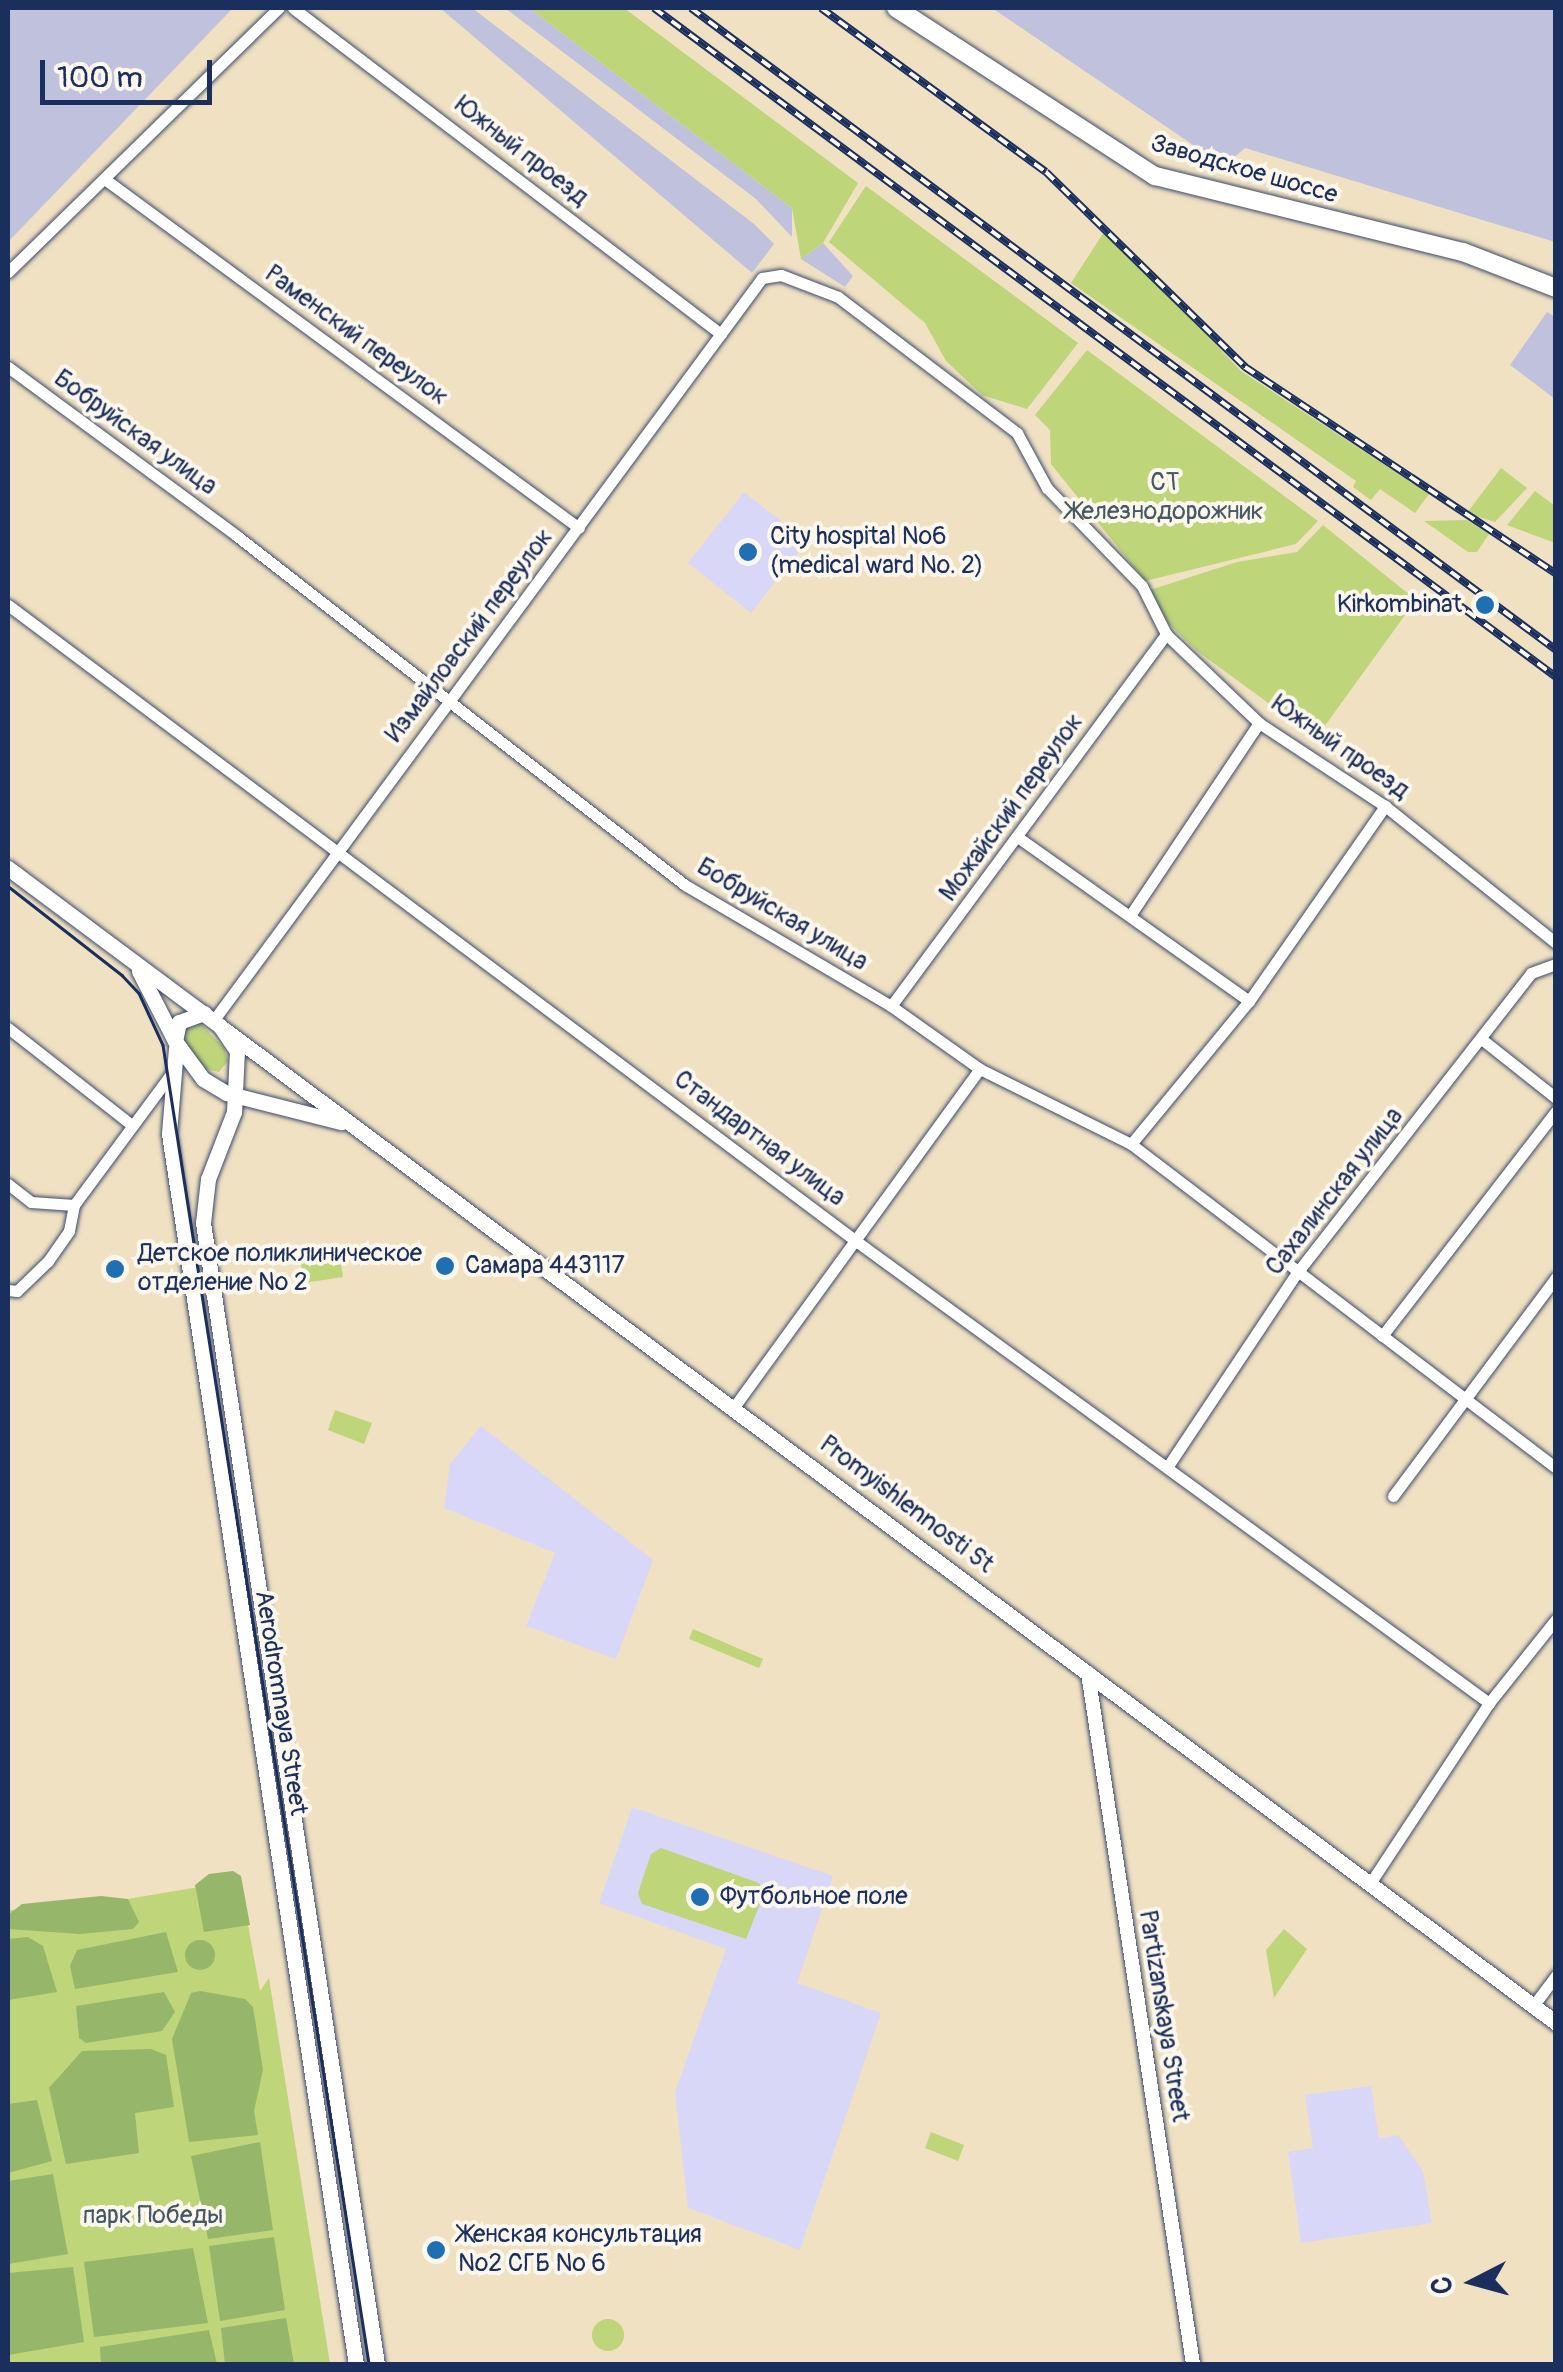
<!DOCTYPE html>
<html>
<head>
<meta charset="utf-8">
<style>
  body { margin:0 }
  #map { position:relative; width:1563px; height:2372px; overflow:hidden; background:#f0e1c2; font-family:Pangolin,sans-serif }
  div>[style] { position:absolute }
  .built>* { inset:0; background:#d9d7f8 }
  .industrial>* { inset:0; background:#c0c2dd }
  .green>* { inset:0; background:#bed57a }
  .round { border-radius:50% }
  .forest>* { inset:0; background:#96b66a }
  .roads { filter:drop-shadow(0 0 2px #3b4a6d) drop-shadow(0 0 2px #3b4a6d) }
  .minor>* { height:11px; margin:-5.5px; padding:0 5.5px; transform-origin:5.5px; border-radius:5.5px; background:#fff }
  .tertiary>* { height:14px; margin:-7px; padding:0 7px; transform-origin:7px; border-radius:7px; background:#fff }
  .secondary>* { height:15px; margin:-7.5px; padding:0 7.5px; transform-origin:7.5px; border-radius:7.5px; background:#fff }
  .primary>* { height:18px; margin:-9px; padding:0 9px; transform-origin:9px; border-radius:9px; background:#fff }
  .tram>* { height:2.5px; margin:-1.25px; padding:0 1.25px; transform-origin:1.25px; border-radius:1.25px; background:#1b2f5e }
  .rail>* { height:8px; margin-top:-4px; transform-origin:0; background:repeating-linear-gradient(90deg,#fbf7ec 0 11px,#1b2f5e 0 22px); box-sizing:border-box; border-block:2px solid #1b2f5e }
  .dots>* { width:28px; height:28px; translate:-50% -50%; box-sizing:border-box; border:5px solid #fbf7ec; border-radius:50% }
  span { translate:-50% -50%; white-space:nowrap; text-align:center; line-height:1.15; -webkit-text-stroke:8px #fbf7ec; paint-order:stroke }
  .street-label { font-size:25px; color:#1b2f5e }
  .park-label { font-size:25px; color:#445865 }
  .poi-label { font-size:25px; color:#1b2f5e }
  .left { translate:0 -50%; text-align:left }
  .right { translate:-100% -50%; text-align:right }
  .frame { position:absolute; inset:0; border:10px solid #1b2f5e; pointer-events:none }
  .north { position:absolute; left:1423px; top:2232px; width:100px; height:100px; -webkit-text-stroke:8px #fbf7ec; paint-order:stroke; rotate:264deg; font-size:28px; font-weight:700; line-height:40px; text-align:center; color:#1b2f5e }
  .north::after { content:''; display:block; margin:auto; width:35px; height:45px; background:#1b2f5e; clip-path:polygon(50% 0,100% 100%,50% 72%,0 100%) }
  .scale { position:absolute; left:40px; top:60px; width:172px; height:45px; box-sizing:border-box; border:5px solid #1b2f5e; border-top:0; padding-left:12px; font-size:30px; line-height:35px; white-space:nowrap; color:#1b2f5e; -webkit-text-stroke:8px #fbf7ec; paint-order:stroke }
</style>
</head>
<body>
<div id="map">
  <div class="built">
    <i style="clip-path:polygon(744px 492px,807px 541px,751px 613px,688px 563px)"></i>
    <i style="clip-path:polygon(481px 1426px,653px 1560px,616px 1659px,526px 1626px,555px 1553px,444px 1508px,450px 1464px)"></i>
    <i style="clip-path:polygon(632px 1807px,833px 1876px,797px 1983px,881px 2013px,800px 2250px,688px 2208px,675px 2092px,726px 1949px,599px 1903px)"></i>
    <i style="clip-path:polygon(1371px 2086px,1379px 2138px,1398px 2135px,1423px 2171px,1432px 2223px,1301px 2243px,1288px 2152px,1313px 2148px,1305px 2095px)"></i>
  </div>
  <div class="industrial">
    <i style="clip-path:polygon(8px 8px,233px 8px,8px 242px)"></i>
    <i style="clip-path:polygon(440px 8px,472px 8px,754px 224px,774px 244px,752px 273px)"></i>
    <i style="clip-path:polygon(505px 8px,529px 8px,792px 208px,792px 237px,756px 199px)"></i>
    <i style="clip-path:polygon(992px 8px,1555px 8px,1555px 242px,1245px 148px,1224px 166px)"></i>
    <i style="clip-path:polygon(823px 243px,853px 276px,845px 287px,801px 259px)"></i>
    <i style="clip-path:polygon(1547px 312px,1555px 317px,1555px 399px,1510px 365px)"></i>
  </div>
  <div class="green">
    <i style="clip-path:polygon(529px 8px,624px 8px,858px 183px,823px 243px,801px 259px,792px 208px)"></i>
    <i style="clip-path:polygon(866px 186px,1078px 343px,1027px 409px,982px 395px,946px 361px,925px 323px,829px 242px)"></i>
    <i style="clip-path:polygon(1106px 229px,1241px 371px,1429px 494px,1415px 513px,1380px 489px,1371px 500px,1353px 487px,1356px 481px,1071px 283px)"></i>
    <i style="clip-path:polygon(1087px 350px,1318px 521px,1296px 544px,1145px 581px,1051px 464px,1050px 430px,1035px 415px)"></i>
    <i style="clip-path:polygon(1501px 468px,1527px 488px,1495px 522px,1467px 513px)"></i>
    <i style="clip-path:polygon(1535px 491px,1555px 506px,1555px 543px,1507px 525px)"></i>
    <i style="clip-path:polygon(1467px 520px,1489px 534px,1477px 552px,1468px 552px,1424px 521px)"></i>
    <i style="clip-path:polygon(1323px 525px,1416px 600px,1316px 738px,1197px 651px,1164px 619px,1150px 590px,1237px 562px,1297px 552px)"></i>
    <i style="clip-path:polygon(196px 1019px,224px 1048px,228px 1061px,219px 1072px,205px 1069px,183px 1043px,183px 1025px)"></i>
    <i style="clip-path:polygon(339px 1251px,343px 1277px,304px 1283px,300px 1257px)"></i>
    <i style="clip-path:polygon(335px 1410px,372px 1423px,364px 1444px,328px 1430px)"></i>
    <i style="clip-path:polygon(693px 1629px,763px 1659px,759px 1668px,689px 1639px)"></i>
    <i style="clip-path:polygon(661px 1848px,759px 1883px,764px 1894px,746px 1939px,642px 1904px,638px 1893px,651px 1854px)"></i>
    <i style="clip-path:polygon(199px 1887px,243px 1897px,260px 1991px,269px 1978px,330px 2364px,8px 2364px,8px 1910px,68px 1909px)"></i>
    <i style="clip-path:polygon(1284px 1929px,1307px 1949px,1274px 1998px,1266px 1950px)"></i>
    <i style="clip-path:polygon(931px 2132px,964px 2145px,958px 2161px,925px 2148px)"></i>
    <i class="round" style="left:592px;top:2319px;width:32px;height:32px"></i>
  </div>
  <div class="forest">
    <i style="clip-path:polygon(233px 1871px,241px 1876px,250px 1925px,204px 1932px,195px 1885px,209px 1874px)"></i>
    <i style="clip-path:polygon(101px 1896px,128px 1899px,139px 1922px,133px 1929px,80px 1934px,8px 1929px,8px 1915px,22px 1904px)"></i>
    <i style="clip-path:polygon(166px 1932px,178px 1972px,75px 1989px,70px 1966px,77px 1950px)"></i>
    <i style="clip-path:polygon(28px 1937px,43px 1946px,57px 1992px,8px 2000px,8px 1939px)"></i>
    <i class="round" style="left:185px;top:1940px;width:30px;height:30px"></i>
    <i style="clip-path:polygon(200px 1991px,245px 1999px,253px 2007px,263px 2070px,254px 2111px,258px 2135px,189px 2142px,172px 2039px,191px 1993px)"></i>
    <i style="clip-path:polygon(164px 1992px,175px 2012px,162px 2031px,86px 2043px,79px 2038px,76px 2006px)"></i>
    <i style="clip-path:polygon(151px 2049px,166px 2055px,174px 2107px,135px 2113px,139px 2153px,66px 2164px,49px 2088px,82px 2051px)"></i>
    <i style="clip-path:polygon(37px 2100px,52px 2161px,8px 2173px,8px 2104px)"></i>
    <i style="clip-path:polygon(260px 2142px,273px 2230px,208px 2239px,191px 2156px)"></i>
    <i style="clip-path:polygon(53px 2174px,68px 2254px,8px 2264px,8px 2181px)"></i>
    <i style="clip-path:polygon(274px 2237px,285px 2310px,220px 2321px,209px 2246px)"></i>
    <i style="clip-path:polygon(193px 2248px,208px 2323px,94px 2337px,84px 2262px)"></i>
    <i style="clip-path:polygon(73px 2267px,84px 2342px,8px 2355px,8px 2273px)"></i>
    <i style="clip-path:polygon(286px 2318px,294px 2364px,225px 2364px,221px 2328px)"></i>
    <i style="clip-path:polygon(209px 2330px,217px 2364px,101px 2364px,100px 2347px)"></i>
  </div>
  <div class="roads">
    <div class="minor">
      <i style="left:293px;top:8px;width:538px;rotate:37.3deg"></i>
      <i style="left:106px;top:180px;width:587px;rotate:36.34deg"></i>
      <i style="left:8px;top:272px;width:378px;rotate:-44.3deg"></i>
      <i style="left:8px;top:367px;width:285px;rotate:36.4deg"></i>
      <i style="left:237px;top:536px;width:568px;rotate:37.92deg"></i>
      <i style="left:685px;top:885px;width:239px;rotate:30.4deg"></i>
      <i style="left:891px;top:1006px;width:109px;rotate:35.3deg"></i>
      <i style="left:980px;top:1069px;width:169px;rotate:26.4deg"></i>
      <i style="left:1131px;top:1144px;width:534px;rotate:37.32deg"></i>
      <i style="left:8px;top:605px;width:1060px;rotate:36.87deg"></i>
      <i style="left:856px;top:1241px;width:784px;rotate:36.12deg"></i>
      <i style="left:1019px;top:838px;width:282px;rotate:35.3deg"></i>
      <i style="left:1131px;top:914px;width:230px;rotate:-56.2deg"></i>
      <i style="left:891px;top:1006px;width:463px;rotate:-53.5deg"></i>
      <i style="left:213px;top:1021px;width:924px;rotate:-53.54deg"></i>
      <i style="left:762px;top:278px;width:19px;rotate:-9deg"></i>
      <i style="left:781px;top:275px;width:61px;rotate:21.1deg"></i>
      <i style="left:838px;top:297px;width:225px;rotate:37.2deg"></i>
      <i style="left:1017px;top:433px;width:63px;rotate:61.4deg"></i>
      <i style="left:1047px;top:488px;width:136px;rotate:45.9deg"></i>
      <i style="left:1142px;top:586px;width:54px;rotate:63.4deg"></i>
      <i style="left:1166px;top:634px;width:129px;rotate:43.7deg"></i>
      <i style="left:1259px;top:723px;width:151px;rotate:33.4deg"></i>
      <i style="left:1385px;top:806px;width:219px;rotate:38.7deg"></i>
      <i style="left:8px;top:1028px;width:154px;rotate:38.1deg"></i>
      <i style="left:1484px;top:1041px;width:92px;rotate:38.4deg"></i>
      <i style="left:1131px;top:1144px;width:185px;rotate:-50.5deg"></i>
      <i style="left:1249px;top:1001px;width:238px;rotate:-55.1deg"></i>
      <i style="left:8px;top:1184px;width:29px;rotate:38deg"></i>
      <i style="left:31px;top:1202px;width:43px;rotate:4deg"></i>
      <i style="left:74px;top:1205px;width:26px;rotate:101deg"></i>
      <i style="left:69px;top:1231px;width:37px;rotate:125deg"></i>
      <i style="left:48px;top:1261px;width:43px;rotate:135.9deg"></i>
      <i style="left:17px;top:1291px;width:9px;rotate:-174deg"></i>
      <i style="left:74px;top:1205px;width:163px;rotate:-53.5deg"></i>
      <i style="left:1382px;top:1336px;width:284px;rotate:-52.3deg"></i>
      <i style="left:734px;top:1407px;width:418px;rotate:-54deg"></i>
      <i style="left:1168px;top:1466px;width:231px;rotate:-56.3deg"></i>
      <i style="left:1296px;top:1274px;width:382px;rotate:-52deg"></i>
      <i style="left:1531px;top:973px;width:27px;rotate:-20deg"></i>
      <i style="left:1393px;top:1496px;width:273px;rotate:-53.3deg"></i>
      <i style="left:1371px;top:1882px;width:214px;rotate:-56.6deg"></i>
      <i style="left:1489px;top:1703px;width:107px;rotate:-51.4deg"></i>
      <i style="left:1533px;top:2006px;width:39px;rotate:-53deg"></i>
    </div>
    <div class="tertiary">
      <i style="left:1088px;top:1673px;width:699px;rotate:81.36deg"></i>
    </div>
    <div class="secondary">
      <i style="left:8px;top:868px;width:264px;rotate:36.7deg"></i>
      <i style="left:220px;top:1026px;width:30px;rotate:56deg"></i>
      <i style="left:237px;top:1051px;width:61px;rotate:92.8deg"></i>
      <i style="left:234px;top:1112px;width:72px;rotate:111.2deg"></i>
      <i style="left:208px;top:1179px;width:44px;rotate:96.5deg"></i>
      <i style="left:203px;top:1223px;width:1154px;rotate:81.33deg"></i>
      <i style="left:139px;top:971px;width:79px;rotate:62.8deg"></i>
      <i style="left:204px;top:1013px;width:27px;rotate:160deg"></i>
      <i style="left:179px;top:1022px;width:19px;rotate:102deg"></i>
      <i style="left:175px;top:1041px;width:47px;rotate:53.6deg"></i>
      <i style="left:203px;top:1079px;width:27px;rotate:31deg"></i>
      <i style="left:226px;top:1093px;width:119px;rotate:14.2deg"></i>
      <i style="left:225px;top:1030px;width:1661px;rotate:36.72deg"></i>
      <i style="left:176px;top:1048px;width:86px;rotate:94.7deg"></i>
      <i style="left:169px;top:1134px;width:1244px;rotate:81.36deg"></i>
    </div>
    <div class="primary">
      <i style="left:896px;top:8px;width:309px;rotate:33deg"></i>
      <i style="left:1155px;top:176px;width:317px;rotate:13.9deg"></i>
      <i style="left:1463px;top:252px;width:100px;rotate:21.2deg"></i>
    </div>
  </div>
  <div class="tram">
    <i style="left:8px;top:886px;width:145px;rotate:38deg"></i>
    <i style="left:122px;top:975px;width:25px;rotate:47deg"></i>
    <i style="left:139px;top:993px;width:57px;rotate:65.2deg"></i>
    <i style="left:163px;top:1045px;width:1335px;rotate:81.12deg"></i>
  </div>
  <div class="rail">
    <i style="left:654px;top:8px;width:1123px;rotate:36.56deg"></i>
    <i style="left:691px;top:8px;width:1077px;rotate:36.58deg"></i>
    <i style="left:821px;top:8px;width:278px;rotate:36.1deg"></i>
    <i style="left:1046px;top:172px;width:279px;rotate:44.4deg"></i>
    <i style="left:1245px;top:367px;width:374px;rotate:33.6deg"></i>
  </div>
  <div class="dots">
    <i style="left:748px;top:552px;background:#1f6fb2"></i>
    <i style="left:1485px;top:605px;background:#1f6fb2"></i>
    <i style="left:445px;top:1266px;background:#1f6fb2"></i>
    <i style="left:115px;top:1269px;background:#1f6fb2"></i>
    <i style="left:700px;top:1897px;background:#1f6fb2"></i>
    <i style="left:436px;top:2250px;background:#1f6fb2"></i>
  </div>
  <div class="street-label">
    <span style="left:521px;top:152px;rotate:38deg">Южный проезд</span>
    <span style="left:1244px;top:170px;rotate:16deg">Заводское шоссе</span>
    <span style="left:356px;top:336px;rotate:36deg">Раменский переулок</span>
    <span style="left:135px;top:433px;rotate:36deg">Бобруйская улица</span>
    <span style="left:470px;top:636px;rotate:-53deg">Измайловский переулок</span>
    <span style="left:1340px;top:748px;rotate:35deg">Южный проезд</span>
    <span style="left:1012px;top:808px;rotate:-54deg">Можайский переулок</span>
    <span style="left:782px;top:915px;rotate:31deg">Бобруйская улица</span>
    <span style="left:759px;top:1139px;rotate:37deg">Стандартная улица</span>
    <span style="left:1335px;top:1192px;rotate:-52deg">Сахалинская улица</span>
    <span style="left:906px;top:1505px;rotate:37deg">Promyishlennosti St</span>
    <span style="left:280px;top:1703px;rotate:81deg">Aerodromnaya Street</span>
    <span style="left:1163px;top:2016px;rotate:81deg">Partizanskaya Street</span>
  </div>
  <div class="park-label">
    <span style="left:1165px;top:498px">СТ<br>Железнодорожник</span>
    <span style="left:153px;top:2216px">парк Победы</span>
  </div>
  <div class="poi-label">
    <span class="left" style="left:770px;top:552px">City hospital №6<br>(medical ward No. 2)</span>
    <span class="right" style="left:1462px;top:605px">Kirkombinat</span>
    <span class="left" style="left:138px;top:1269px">Детское поликлиническое<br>отделение № 2</span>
    <span class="left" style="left:465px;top:1266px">Самара 443117</span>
    <span class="left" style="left:720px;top:1897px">Футбольное поле</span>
    <span class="left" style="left:458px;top:2250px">Женская консультация<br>№2 СГБ № 6</span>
  </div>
  <div class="frame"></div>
  <div class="north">С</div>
  <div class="scale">100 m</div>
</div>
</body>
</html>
